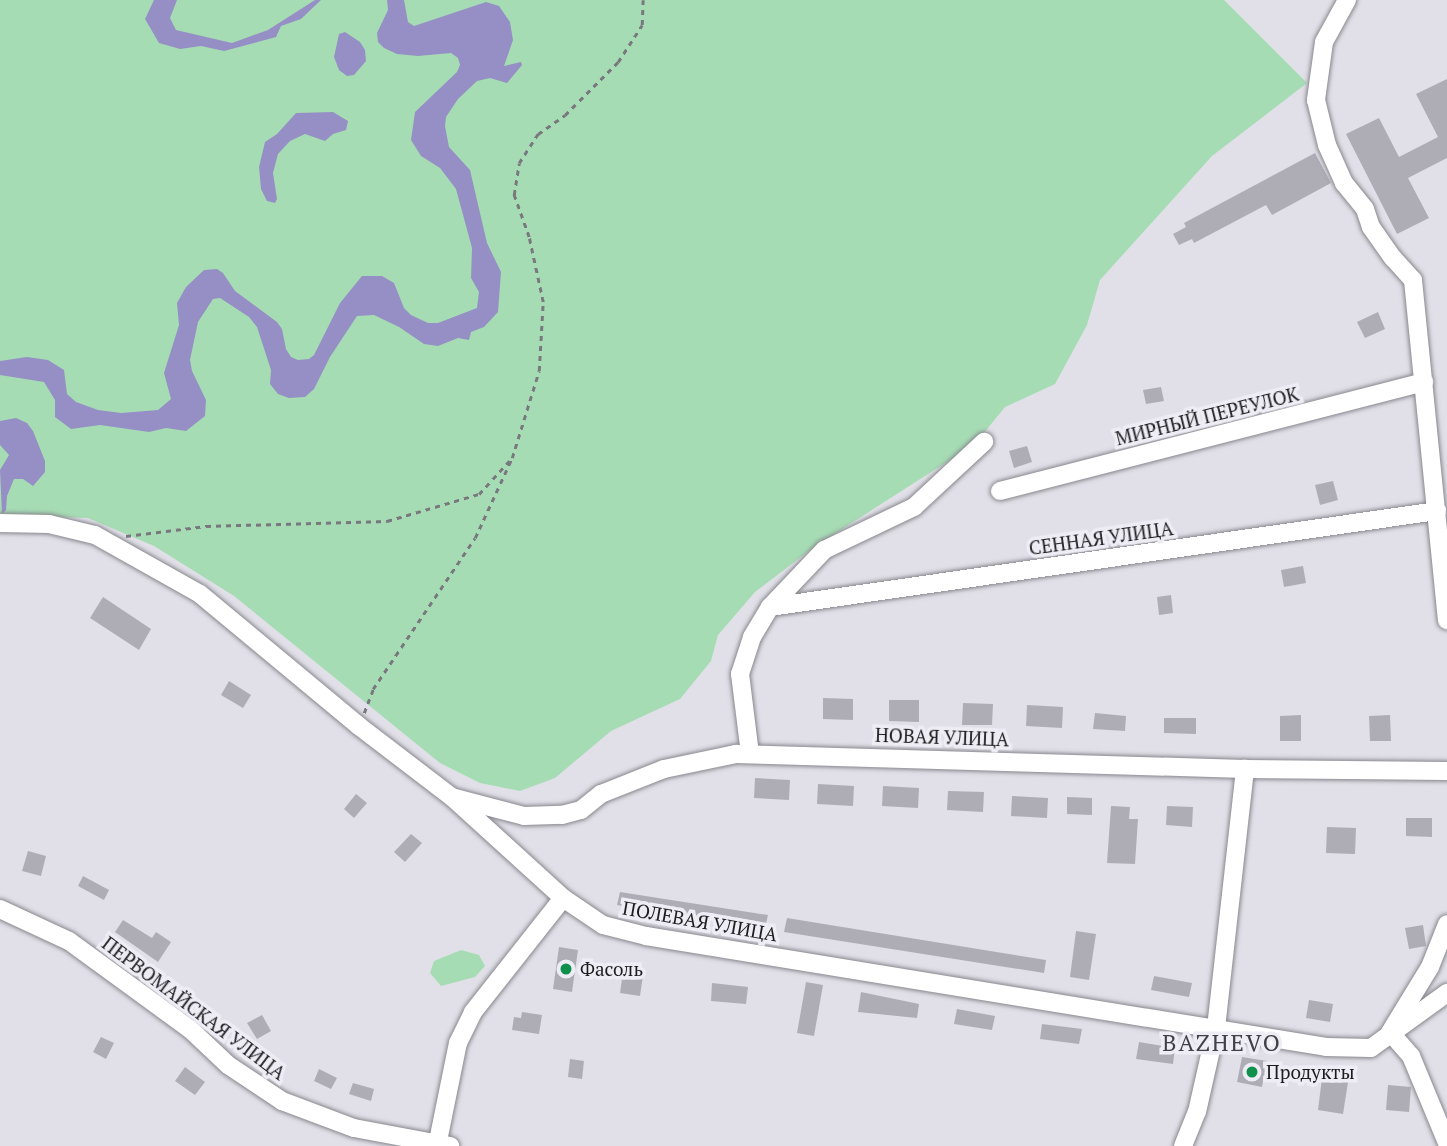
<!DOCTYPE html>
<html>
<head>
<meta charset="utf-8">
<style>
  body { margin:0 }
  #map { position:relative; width:1447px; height:1146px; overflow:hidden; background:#e1e0e8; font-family:"PT Serif",serif }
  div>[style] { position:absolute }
  .green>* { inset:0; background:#a6dcb4 }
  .water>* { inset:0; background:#968fc5 }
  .building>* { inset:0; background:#aeadb5 }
  .path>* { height:2.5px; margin-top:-1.25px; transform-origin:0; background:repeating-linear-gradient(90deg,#79787e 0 5px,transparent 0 10px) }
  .roads { filter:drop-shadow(0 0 2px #88878e) drop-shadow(0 0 2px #88878e) }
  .minor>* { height:18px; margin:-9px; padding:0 9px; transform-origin:9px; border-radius:9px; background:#fff }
  .dots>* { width:19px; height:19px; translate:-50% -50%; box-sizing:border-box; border:4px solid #eeedf5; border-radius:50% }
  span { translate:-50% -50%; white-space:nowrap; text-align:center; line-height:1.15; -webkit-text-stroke:7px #eeedf5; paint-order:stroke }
  .street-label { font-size:19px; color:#1d1d20 }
  .poi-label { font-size:19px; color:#1d1d20 }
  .left { translate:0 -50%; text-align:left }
  .quarter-label { font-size:23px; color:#404046; letter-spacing:2px }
</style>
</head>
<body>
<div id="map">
  <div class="green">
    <i style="clip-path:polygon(0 0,1224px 0,1307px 83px,1212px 156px,1100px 280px,1087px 325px,1055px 384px,1005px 407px,975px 444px,814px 547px,755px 592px,718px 635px,711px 661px,680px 699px,611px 731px,555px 778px,520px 791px,480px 783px,440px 763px,234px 596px,154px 546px,88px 518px,0 515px)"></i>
    <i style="clip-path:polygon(461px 950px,479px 955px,485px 966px,475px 977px,441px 986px,430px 973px,434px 961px)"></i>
  </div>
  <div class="water">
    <i style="clip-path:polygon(154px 0,177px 0,170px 18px,176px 30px,232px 43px,268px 30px,315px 0,321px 0,301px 19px,281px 26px,276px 37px,224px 51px,201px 46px,180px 49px,159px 43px,145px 19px)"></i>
    <i style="clip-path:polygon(387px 0,404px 0,408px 22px,414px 26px,486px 2px,499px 6px,510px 22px,513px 40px,504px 66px,521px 62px,522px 65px,507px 83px,490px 78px,477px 81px,458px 99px,446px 117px,445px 126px,449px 147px,470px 170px,487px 243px,501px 272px,498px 312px,484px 327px,471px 332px,469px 340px,458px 338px,438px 346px,424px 344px,399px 327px,374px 315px,357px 316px,330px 357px,314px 389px,305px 397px,289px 398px,278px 394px,270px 384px,271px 370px,257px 327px,249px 317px,220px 298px,213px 299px,198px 322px,190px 360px,192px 371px,206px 400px,205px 416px,186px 431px,166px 428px,149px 432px,100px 425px,71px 429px,55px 417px,55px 400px,44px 382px,0 375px,0 361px,27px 357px,48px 360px,64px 370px,67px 394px,76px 402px,98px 410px,121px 413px,158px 410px,171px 399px,164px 373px,179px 325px,177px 303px,186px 287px,204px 270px,217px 269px,223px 273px,235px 291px,277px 322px,282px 329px,286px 349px,291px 357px,298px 360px,309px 359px,314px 355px,340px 303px,362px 276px,382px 276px,394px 283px,404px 308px,411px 315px,428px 323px,438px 323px,477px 308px,479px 292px,471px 278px,472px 248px,456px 189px,440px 168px,421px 156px,411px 140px,415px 112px,457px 72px,460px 65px,458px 58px,451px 53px,418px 56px,397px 54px,384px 48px,378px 42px,377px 33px,388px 10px)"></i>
    <i style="clip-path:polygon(345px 32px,360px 42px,365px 50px,366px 61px,354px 75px,347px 76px,339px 70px,334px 57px,339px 34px)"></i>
    <i style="clip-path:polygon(333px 112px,348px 121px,346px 130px,333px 134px,325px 141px,305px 134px,290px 141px,278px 154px,273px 173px,277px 199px,275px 203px,267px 201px,261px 189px,259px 167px,265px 142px,277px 134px,296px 113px)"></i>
    <i style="clip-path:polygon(16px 418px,27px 423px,33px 431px,45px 461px,45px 472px,33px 486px,23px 479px,14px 479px,7px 496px,6px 510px,2px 514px,0 470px,9px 455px,0 445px,0 421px)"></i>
  </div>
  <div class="building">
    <i style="clip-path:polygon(1447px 79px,1447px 158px,1408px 178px,1429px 218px,1397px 234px,1346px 134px,1379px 118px,1399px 157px,1438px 137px,1416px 94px)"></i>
    <i style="clip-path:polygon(1315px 153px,1331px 183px,1272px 215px,1266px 205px,1194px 243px,1192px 239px,1179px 245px,1173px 234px,1186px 227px,1184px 223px)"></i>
    <i style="clip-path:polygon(1378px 312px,1385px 329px,1365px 338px,1357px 322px)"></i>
    <i style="clip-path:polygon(1161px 387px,1164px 401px,1146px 404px,1143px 390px)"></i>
    <i style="clip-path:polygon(1027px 446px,1032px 462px,1014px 468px,1009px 451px)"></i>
    <i style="clip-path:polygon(1333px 481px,1338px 500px,1320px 505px,1315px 485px)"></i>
    <i style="clip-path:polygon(1303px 566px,1306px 583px,1284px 587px,1281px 570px)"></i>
    <i style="clip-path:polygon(1171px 595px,1173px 613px,1159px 615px,1157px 597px)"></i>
    <i style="clip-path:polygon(103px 597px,151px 629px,139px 650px,90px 618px)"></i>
    <i style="clip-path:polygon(229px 681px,251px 695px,243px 708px,221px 695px)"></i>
    <i style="clip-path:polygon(823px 698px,853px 699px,853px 720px,823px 719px)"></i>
    <i style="clip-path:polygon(889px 700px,919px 700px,919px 722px,889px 721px)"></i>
    <i style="clip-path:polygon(963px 703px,993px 704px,992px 725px,962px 725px)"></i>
    <i style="clip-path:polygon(1027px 705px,1063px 707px,1062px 728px,1026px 726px)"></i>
    <i style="clip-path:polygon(1095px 713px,1126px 716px,1125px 731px,1093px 729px)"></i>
    <i style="clip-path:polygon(1301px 715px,1301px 741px,1280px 741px,1280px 716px)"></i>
    <i style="clip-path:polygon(1390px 715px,1391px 741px,1370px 741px,1369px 716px)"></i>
    <i style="clip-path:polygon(1164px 718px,1196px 718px,1196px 734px,1164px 733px)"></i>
    <i style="clip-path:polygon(755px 778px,790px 780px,789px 800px,754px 798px)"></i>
    <i style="clip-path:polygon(818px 784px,854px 786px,853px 806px,817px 804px)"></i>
    <i style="clip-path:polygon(883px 786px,919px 788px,918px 808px,882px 806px)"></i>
    <i style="clip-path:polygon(948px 791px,984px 792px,983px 812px,947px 810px)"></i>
    <i style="clip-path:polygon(356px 794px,367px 803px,354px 818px,344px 809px)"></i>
    <i style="clip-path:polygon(1012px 796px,1048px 798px,1047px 818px,1011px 816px)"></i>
    <i style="clip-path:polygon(1067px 797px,1092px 798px,1092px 815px,1067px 814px)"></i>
    <i style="clip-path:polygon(1111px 806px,1130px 807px,1129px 819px,1138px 819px,1135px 864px,1107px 863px)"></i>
    <i style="clip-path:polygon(1167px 806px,1193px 807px,1192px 827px,1166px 825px)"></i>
    <i style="clip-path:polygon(1406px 818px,1432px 818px,1432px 837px,1406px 836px)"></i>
    <i style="clip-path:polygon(1327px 827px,1356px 828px,1355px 854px,1326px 853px)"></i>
    <i style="clip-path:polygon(411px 834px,422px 843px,405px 862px,394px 852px)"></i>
    <i style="clip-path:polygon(28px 851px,46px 856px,41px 876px,22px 871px)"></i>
    <i style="clip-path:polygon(83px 876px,109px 890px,104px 900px,78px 886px)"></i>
    <i style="clip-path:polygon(620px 892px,768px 915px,765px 928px,617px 905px)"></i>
    <i style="clip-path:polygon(787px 918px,1046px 960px,1044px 973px,784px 932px)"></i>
    <i style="clip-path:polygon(123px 920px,152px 938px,156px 932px,171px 942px,158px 962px,115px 932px)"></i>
    <i style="clip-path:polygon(1423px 925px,1426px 946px,1409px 949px,1405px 928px)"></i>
    <i style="clip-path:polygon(1076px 931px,1096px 934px,1089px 980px,1070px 977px)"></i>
    <i style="clip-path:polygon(559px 947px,578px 950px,572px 992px,553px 989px)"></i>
    <i style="clip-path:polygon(624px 965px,644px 968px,640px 996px,620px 993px)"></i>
    <i style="clip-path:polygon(1154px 976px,1192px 983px,1189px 997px,1151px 990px)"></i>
    <i style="clip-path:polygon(806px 982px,823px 985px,814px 1036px,797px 1033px)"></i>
    <i style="clip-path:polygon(712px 983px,748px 987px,746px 1004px,711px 1001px)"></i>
    <i style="clip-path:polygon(861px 992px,919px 1004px,917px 1018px,858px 1012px)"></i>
    <i style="clip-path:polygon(1309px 1000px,1333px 1004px,1330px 1022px,1306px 1018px)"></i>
    <i style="clip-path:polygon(957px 1009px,995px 1016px,992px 1030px,954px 1024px)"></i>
    <i style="clip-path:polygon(522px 1012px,542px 1015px,539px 1034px,512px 1030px,514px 1017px,521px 1018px)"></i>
    <i style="clip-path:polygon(262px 1015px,271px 1031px,257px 1039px,247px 1023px)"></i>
    <i style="clip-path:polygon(1042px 1024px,1082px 1029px,1079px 1044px,1040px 1039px)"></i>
    <i style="clip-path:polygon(101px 1037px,114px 1043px,106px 1059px,93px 1052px)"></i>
    <i style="clip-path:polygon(1139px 1042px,1175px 1048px,1173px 1064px,1136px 1059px)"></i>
    <i style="clip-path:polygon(1242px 1057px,1267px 1061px,1262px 1087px,1237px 1082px)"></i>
    <i style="clip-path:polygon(570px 1059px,584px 1061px,582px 1079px,568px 1077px)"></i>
    <i style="clip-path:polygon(185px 1067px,205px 1082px,195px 1095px,175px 1081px)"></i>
    <i style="clip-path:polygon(319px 1069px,337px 1078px,331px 1089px,314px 1081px)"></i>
    <i style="clip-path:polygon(1322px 1078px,1348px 1082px,1343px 1114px,1318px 1110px)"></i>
    <i style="clip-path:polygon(353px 1083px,374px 1089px,371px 1101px,349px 1094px)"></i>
    <i style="clip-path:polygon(1388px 1085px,1411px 1087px,1409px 1112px,1386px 1110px)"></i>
  </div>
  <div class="path">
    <i style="left:126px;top:536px;width:81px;rotate:-7.1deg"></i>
    <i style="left:206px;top:526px;width:181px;rotate:-1.6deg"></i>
    <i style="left:387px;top:521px;width:96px;rotate:-16.4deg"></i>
    <i style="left:479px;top:494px;width:45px;rotate:-47.7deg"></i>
    <i style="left:364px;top:713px;width:26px;rotate:-69deg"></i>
    <i style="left:373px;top:689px;width:182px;rotate:-56deg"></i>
    <i style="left:475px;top:538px;width:88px;rotate:-65.2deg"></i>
    <i style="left:512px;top:458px;width:91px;rotate:-72.8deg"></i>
    <i style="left:539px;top:371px;width:69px;rotate:-86.7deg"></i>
    <i style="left:543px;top:302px;width:66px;rotate:-102.2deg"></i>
    <i style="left:529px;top:237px;width:45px;rotate:-109.7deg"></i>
    <i style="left:514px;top:195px;width:32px;rotate:-81deg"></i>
    <i style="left:519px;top:163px;width:35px;rotate:-57deg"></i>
    <i style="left:538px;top:134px;width:33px;rotate:-35deg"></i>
    <i style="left:565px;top:115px;width:75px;rotate:-45deg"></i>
    <i style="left:618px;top:62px;width:44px;rotate:-57deg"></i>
    <i style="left:642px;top:25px;width:25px;rotate:-88deg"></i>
  </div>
  <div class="roads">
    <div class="minor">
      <i style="left:1347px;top:0;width:48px;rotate:118.7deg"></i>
      <i style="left:1324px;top:42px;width:59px;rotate:97.9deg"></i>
      <i style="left:1316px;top:100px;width:46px;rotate:76.3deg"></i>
      <i style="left:1327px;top:145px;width:42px;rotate:65.9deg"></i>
      <i style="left:1344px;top:183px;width:33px;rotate:51deg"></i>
      <i style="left:1365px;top:209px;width:19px;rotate:72deg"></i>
      <i style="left:1371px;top:227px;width:38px;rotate:55deg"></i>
      <i style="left:1393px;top:258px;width:30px;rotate:48deg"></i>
      <i style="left:1413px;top:280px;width:342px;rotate:84.3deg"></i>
      <i style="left:1000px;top:491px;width:438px;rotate:-14.4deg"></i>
      <i style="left:0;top:523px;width:49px;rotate:1.2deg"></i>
      <i style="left:49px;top:524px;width:47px;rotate:13.4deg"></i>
      <i style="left:95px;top:535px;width:120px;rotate:29.3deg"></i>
      <i style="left:200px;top:594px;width:207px;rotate:39.7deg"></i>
      <i style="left:359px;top:726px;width:117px;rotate:37.4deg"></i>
      <i style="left:452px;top:797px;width:150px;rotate:42.3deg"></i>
      <i style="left:563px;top:898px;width:48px;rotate:34deg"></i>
      <i style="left:603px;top:925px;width:44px;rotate:14.3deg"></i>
      <i style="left:646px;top:936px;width:689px;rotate:9.27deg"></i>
      <i style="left:1326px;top:1047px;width:45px;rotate:1.3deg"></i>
      <i style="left:1371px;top:1048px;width:94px;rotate:-35.9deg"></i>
      <i style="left:770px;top:607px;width:674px;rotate:-8.19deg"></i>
      <i style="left:750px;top:754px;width:81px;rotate:-97.1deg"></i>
      <i style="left:740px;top:674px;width:39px;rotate:-72deg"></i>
      <i style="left:752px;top:637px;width:35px;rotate:-59deg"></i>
      <i style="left:770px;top:607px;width:79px;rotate:-46.5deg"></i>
      <i style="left:824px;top:550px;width:100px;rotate:-25.5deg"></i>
      <i style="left:914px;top:507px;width:96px;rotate:-42.9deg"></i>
      <i style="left:455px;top:798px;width:71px;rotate:14.6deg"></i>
      <i style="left:524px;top:816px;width:38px;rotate:-2deg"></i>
      <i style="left:562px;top:815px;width:20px;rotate:-15deg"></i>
      <i style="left:581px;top:810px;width:26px;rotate:-39deg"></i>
      <i style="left:601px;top:794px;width:68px;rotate:-21.6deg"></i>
      <i style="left:664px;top:769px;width:74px;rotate:-11.8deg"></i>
      <i style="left:736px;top:754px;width:509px;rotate:1.69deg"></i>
      <i style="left:1245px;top:769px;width:202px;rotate:0.6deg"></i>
      <i style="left:0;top:909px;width:76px;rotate:24.9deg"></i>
      <i style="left:69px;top:941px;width:151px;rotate:36.1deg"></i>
      <i style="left:191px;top:1030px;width:51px;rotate:43.4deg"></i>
      <i style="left:228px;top:1065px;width:65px;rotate:33.7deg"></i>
      <i style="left:282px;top:1101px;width:77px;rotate:20.6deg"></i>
      <i style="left:354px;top:1128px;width:98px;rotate:10.6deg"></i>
      <i style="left:1392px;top:1029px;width:73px;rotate:-58.5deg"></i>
      <i style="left:1430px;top:967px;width:46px;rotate:-68.4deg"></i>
      <i style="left:1390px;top:1032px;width:32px;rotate:49deg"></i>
      <i style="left:1411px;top:1056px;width:94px;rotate:67.5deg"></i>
      <i style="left:443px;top:1146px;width:7px;rotate:-135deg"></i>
      <i style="left:438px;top:1141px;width:100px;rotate:-78.5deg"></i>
      <i style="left:458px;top:1043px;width:34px;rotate:-64deg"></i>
      <i style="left:473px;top:1012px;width:145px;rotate:-51.7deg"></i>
      <i style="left:1183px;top:1146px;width:37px;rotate:-68deg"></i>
      <i style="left:1197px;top:1112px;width:86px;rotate:-77.3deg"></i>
      <i style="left:1216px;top:1028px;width:261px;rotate:-83.6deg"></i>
    </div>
  </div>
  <div class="dots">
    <i style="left:566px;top:969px;background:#0f904d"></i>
    <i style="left:1252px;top:1072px;background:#0f904d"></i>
  </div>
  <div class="street-label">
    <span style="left:1207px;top:416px;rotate:-14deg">МИРНЫЙ ПЕРЕУЛОК</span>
    <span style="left:1101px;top:538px;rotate:-8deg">СЕННАЯ УЛИЦА</span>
    <span style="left:942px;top:737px;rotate:2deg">НОВАЯ УЛИЦА</span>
    <span style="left:700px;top:921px;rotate:10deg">ПОЛЕВАЯ УЛИЦА</span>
    <span style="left:194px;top:1008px;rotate:37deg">ПЕРВОМАЙСКАЯ УЛИЦА</span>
  </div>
  <div class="poi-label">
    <span class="left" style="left:580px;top:969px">Фасоль</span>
    <span class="left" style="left:1266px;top:1072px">Продукты</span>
  </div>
  <div class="quarter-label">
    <span style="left:1222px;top:1043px">BAZHEVO</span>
  </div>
</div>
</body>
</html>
